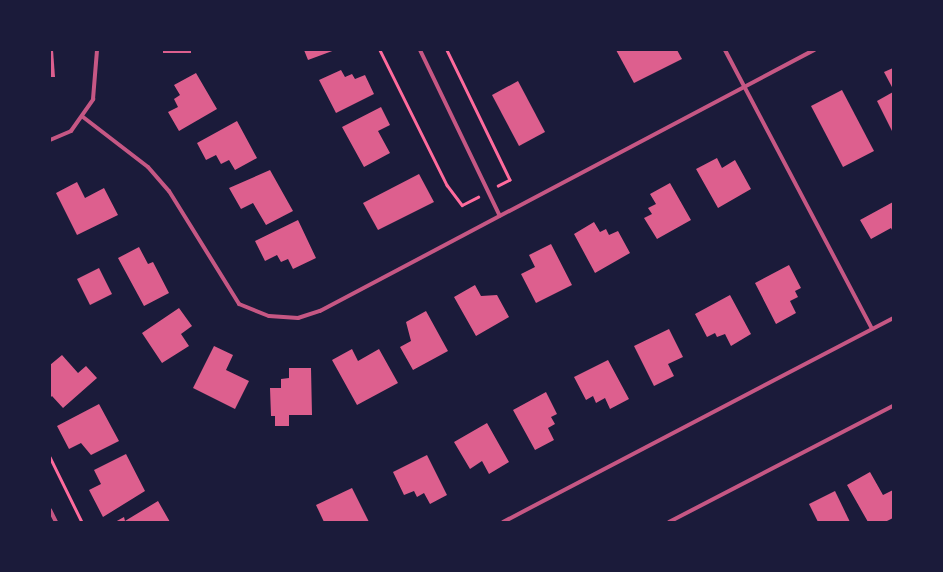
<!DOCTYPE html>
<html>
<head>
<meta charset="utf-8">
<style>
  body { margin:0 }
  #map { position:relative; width:943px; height:572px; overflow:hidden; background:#1b1b3a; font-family:"Roboto Condensed",sans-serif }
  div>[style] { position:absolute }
  .building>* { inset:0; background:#dd5f8e }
  .path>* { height:2.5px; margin:-1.25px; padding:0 1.25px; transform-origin:1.25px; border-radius:1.25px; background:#ff6b9d }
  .minor>* { height:4px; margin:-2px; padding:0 2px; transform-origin:2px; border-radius:2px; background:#c65784 }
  span { translate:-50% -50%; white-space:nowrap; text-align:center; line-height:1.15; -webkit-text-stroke:3.5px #1b1b3a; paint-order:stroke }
  .frame { position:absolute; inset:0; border:51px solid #1b1b3a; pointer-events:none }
</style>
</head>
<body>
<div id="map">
  <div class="building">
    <i style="clip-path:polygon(50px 50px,53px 50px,55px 77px,50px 77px)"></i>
    <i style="clip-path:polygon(163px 50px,191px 50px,191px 53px,163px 53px)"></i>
    <i style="clip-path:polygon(304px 50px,335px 50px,308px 60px)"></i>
    <i style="clip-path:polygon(616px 50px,677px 50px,682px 59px,634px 83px)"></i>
    <i style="clip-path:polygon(893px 68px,893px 89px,884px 72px)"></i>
    <i style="clip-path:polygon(341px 70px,345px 77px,352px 74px,355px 79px,365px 75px,374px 94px,336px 113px,319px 80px)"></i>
    <i style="clip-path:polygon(196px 73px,217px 109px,179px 131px,168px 112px,178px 107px,174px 99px,180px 95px,174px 85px)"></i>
    <i style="clip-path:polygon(518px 81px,545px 132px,519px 146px,492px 95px)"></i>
    <i style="clip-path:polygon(842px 90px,874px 151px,843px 167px,811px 106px)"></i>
    <i style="clip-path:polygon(893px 92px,893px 133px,877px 101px)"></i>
    <i style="clip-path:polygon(381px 107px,390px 125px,378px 131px,390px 153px,364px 167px,342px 127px)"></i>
    <i style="clip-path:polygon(237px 121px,257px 158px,235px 170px,229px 160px,221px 164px,216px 155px,206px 160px,197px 143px)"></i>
    <i style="clip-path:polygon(717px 158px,722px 168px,735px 160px,751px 189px,718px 208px,696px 169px)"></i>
    <i style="clip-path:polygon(270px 170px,293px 211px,266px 225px,253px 203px,241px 209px,229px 188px)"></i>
    <i style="clip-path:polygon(419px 174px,434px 202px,378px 230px,363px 203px)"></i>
    <i style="clip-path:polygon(77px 182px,85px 198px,104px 188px,118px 215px,77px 235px,56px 193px)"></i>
    <i style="clip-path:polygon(670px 183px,691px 220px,657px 239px,644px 218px,652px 214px,648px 208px,656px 204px,650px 194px)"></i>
    <i style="clip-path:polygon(893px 202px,893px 232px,891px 228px,871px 239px,860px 220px)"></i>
    <i style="clip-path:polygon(298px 220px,316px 258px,293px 269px,288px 259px,281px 262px,277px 255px,265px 261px,255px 241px)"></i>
    <i style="clip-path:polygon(594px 222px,600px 232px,606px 229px,609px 235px,618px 231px,630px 253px,595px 273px,574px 234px)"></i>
    <i style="clip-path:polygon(551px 244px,572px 285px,536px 303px,521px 274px,535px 267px,529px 255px)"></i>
    <i style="clip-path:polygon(139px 247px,148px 264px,153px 262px,169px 293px,144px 306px,118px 258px)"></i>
    <i style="clip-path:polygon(789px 265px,801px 288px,795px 291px,798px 297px,790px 301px,796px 313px,776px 324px,755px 283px)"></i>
    <i style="clip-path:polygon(99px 268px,112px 294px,90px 305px,77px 279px)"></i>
    <i style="clip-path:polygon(475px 285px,481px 296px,497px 295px,509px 317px,476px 336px,454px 297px)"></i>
    <i style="clip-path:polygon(730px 295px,751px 334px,731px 346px,725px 334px,717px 337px,715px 333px,707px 337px,695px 314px)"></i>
    <i style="clip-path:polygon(179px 308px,192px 326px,181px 334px,189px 346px,162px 363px,142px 333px)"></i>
    <i style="clip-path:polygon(426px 311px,448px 351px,413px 370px,400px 347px,411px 341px,406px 322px)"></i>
    <i style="clip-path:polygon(669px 329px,683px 357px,668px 364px,674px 376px,654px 386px,634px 346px)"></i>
    <i style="clip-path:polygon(214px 346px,233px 355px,226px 370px,249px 381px,235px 409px,193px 388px)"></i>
    <i style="clip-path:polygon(352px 349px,358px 361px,379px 349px,398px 383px,357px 405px,332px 360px)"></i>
    <i style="clip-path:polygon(62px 355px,78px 373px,86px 366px,97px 378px,63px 408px,52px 396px,50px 398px,50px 365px)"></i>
    <i style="clip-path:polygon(608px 360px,629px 399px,610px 409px,605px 398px,596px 403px,593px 396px,586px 400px,574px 377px)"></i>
    <i style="clip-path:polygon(289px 368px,311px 368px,312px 415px,289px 415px,289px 426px,275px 426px,275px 416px,271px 416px,270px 388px,281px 388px,281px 379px,289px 378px)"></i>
    <i style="clip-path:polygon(546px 392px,557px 414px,551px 417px,555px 424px,548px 428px,554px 440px,535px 450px,513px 410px)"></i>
    <i style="clip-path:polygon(99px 404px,119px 441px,91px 455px,81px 443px,69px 449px,57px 426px)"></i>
    <i style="clip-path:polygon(487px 423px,509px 462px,489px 474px,482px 461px,470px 469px,454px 442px)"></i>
    <i style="clip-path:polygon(126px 454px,145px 491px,103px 517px,89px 490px,101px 484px,94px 470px)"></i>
    <i style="clip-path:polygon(427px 455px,447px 495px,430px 504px,424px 493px,417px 497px,414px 491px,404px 495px,393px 472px)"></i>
    <i style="clip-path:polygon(870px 472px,883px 495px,893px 490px,893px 518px,885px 522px,868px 522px,847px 485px)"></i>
    <i style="clip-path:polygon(352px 488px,369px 522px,324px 522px,316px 505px)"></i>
    <i style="clip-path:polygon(835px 491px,850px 522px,818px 522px,809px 504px)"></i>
    <i style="clip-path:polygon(158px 501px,170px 522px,115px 522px,124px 517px,125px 521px)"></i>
  </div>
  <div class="path">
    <i style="left:380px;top:50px;width:151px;rotate:63.6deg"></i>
    <i style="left:447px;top:185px;width:25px;rotate:53deg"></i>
    <i style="left:462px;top:205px;width:18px;rotate:-27deg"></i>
    <i style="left:447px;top:50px;width:144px;rotate:64.1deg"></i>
    <i style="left:510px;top:180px;width:13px;rotate:153deg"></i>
    <i style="left:50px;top:457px;width:72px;rotate:63.8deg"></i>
  </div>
  <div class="minor">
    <i style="left:420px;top:50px;width:184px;rotate:64.3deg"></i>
    <i style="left:725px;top:50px;width:315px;rotate:62.2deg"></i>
    <i style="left:83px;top:117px;width:82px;rotate:37.6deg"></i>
    <i style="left:148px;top:167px;width:32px;rotate:49deg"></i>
    <i style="left:169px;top:191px;width:133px;rotate:58.2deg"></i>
    <i style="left:239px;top:304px;width:32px;rotate:22deg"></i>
    <i style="left:269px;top:316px;width:29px;rotate:4deg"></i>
    <i style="left:298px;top:318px;width:23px;rotate:-18deg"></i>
    <i style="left:320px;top:311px;width:559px;rotate:-27.85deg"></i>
    <i style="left:50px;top:140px;width:23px;rotate:-23deg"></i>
    <i style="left:71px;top:131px;width:39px;rotate:-55deg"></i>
    <i style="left:93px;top:99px;width:49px;rotate:-85.3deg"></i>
    <i style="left:50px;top:510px;width:13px;rotate:63deg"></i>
    <i style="left:503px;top:522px;width:440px;rotate:-27.6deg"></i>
    <i style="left:669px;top:522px;width:252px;rotate:-27.4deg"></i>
  </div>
  <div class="frame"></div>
</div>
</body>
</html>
